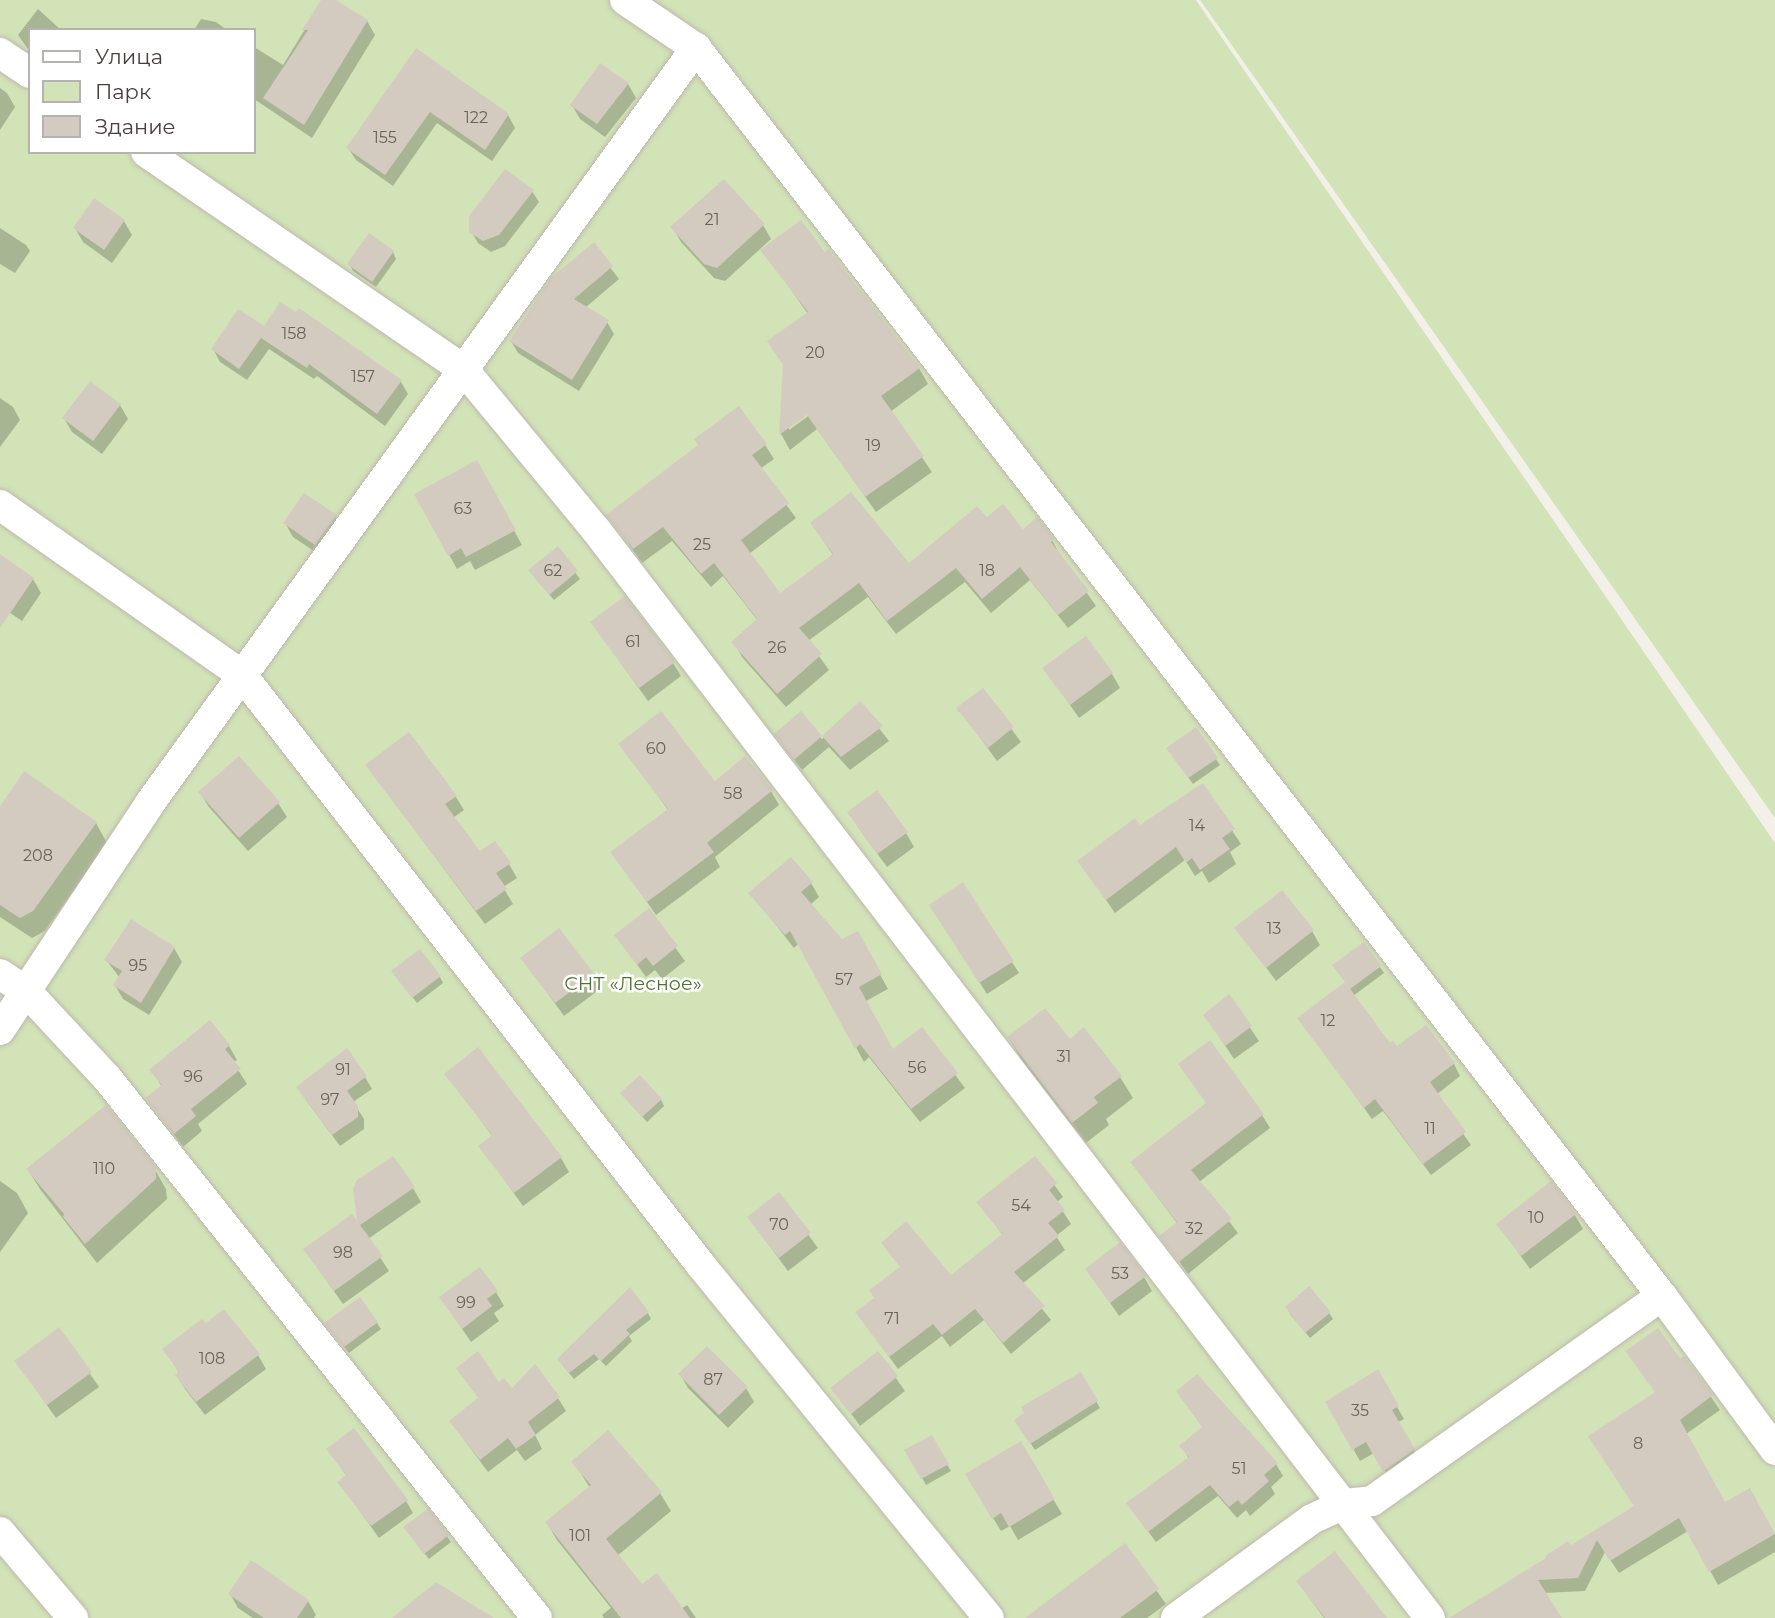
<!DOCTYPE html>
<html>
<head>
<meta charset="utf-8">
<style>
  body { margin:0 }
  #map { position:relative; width:1775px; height:1618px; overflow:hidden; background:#f3f0ea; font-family:Montserrat,sans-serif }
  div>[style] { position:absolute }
  .green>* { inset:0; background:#d2e3b7 }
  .shadow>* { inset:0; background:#0003 }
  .building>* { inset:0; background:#d4cbc0 }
  .roads { filter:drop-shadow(0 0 2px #beb7ad) drop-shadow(0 0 2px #beb7ad) }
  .minor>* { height:30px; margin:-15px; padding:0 15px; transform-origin:15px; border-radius:15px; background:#fff }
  span { translate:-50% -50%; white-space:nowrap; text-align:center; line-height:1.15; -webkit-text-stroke:5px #fff; paint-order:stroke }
  .number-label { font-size:16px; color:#6a635b }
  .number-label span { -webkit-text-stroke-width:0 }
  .park-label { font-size:19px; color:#4e7331 }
  .legend { position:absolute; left:28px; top:28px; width:228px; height:126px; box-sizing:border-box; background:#fff; border:2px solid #b5b3b0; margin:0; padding:9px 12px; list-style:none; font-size:21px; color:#464039 }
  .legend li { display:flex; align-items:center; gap:14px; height:35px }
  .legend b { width:35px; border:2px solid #b5b3b0 }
</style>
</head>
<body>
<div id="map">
  <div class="green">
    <i style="clip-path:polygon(evenodd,0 0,1196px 0,1775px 843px,1775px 1618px,0 1618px,0 0,30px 30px,254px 30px,254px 152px,30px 152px,30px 30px)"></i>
    <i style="clip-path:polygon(1200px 0,1775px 0,1775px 818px)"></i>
  </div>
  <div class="shadow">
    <i style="clip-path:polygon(323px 0,333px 0,367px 21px,375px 35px,312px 138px,254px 99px,254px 47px,283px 65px)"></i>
    <i style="clip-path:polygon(38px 9px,61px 30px,30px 30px,30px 52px,18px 35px)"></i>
    <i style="clip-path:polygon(201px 19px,216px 22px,227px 30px,194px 30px)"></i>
    <i style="clip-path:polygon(416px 50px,508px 115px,515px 128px,492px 161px,437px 123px,393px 186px,356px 160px,348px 148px)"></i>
    <i style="clip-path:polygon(628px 84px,636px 98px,605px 137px,580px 119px,572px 105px)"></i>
    <i style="clip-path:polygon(0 88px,7px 93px,15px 107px,0 130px)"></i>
    <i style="clip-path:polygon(532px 191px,539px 202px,505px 246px,491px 252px,478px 243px,471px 231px)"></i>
    <i style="clip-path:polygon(124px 221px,132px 235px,112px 263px,83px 242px,75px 228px)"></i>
    <i style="clip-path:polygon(763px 225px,771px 239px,725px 281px,714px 278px,681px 242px,673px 228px)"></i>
    <i style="clip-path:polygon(0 228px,26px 245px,30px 251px,15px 273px,0 264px)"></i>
    <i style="clip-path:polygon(593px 245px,619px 279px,585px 308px,607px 322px,614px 334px,579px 391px,518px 353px,511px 341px)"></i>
    <i style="clip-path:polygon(evenodd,763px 250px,919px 368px,928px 384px,890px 412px,932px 472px,876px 512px,817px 429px,790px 450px,781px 434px,784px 367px,808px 314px,763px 250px,813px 408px,815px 411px,789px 430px,789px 426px,813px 408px)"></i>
    <i style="clip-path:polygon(393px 252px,396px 259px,376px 287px,353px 271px,349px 264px)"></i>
    <i style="clip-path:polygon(299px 311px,401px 382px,408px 394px,385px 426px,317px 376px,314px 379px,269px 349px,247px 380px,220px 362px,213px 349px,297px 315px)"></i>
    <i style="clip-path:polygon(0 398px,13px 407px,20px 420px,0 447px)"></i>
    <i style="clip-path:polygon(120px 405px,128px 419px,102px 454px,72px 432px,64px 418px)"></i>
    <i style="clip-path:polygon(765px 445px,774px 459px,760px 469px,796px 518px,749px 554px,779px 596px,833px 555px,812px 524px,909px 566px,987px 519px,1052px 540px,1060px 555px,1096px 606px,1068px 628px,1030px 580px,991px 613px,965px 582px,896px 634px,868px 597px,808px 641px,829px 670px,786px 707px,742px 657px,734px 642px,758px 621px,723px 576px,711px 587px,672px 541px,642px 563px,608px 515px)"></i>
    <i style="clip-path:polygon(476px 462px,522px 545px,475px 570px,470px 561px,457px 569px,416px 495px)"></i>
    <i style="clip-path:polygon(335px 516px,343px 530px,324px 558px,293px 537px,285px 523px)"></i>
    <i style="clip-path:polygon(557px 548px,580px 579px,554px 600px,534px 577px)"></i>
    <i style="clip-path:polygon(0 557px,33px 579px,41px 593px,22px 621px,0 606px)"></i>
    <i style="clip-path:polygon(592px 623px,673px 663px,681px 676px,648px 701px)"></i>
    <i style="clip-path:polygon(1045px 669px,1112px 674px,1120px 688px,1079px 718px)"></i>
    <i style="clip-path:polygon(983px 690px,1021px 742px,997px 761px,959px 709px)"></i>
    <i style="clip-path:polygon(860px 704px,889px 741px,850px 770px,829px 747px,802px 770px,783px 746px,801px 713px,822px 739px)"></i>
    <i style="clip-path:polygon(621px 744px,715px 783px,771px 791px,779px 805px,715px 857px,720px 867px,656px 915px,612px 852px,668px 810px)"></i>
    <i style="clip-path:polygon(1172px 755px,1216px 759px,1220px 765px,1193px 784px)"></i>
    <i style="clip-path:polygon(367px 766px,456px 797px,464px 810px,453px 818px,480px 854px,509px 864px,517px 878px,503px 887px,513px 904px,485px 924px)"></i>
    <i style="clip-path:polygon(1202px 785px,1241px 844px,1230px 852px,1236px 864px,1209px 883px,1202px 871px,1195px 876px,1185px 860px,1115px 913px,1079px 861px,1140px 828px)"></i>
    <i style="clip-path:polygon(200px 792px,278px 803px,287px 817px,248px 851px,208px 806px)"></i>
    <i style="clip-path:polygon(0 809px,96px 823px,107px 843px,45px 931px,32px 938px,0 917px)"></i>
    <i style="clip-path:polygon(857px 826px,906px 833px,914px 847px,887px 867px)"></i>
    <i style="clip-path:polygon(811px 883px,819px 897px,810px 905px,841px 941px,857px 933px,888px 989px,866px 1001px,893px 1051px,921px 1029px,965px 1088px,920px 1122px,869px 1057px,864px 1062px,799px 943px,794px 948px,751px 893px)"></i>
    <i style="clip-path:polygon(963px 885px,1019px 973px,987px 994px,938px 917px)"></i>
    <i style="clip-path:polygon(648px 911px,685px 961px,662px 979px,655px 970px,646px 977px,616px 935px)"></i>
    <i style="clip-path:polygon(1237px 928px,1312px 931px,1320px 945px,1276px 981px)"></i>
    <i style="clip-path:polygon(174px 948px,182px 962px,149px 1015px,123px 999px,115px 985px,120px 978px,107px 961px)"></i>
    <i style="clip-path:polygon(522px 958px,592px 975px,600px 989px,564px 1016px)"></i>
    <i style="clip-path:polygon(1380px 967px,1384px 973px,1353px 996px,1390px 1045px,1454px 1064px,1460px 1076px,1436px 1095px,1471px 1145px,1431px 1175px,1383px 1111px,1372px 1119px,1299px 1018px)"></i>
    <i style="clip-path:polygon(397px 977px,440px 977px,443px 983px,417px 1003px)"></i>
    <i style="clip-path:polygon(1229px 997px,1259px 1041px,1234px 1059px,1205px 1015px)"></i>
    <i style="clip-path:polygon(1009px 1038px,1069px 1041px,1120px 1077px,1133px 1098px,1106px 1119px,1109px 1125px,1086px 1143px,1021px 1059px)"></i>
    <i style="clip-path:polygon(229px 1046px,237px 1060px,233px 1062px,247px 1084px,198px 1124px,202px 1131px,183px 1147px,148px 1099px,162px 1087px,152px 1070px)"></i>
    <i style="clip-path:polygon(447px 1075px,561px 1158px,569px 1172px,523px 1206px,480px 1146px,493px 1137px)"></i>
    <i style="clip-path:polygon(365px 1077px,372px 1089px,353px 1102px,364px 1119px,364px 1129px,340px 1146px,305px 1099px)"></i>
    <i style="clip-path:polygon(622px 1094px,661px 1100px,664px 1106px,647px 1122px)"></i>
    <i style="clip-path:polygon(1262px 1115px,1270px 1128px,1199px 1182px,1238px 1233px,1188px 1274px,1161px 1236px,1177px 1223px,1132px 1163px)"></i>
    <i style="clip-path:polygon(1035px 1158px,1063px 1197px,1057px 1202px,1071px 1224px,1056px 1236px,1065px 1250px,1022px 1284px,1051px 1320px,1011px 1354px,984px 1320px,950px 1347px,942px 1336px,898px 1369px,857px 1313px,876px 1299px,901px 1268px,883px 1243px,950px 1277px,1003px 1236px,979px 1202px)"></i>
    <i style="clip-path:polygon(154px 1168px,166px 1189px,167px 1199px,97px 1263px,40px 1189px,28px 1170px)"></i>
    <i style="clip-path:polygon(0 1181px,17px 1193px,28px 1213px,0 1252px)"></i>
    <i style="clip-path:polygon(413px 1188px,421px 1202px,368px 1239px,389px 1271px,343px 1304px,314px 1263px,359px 1227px,354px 1189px)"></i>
    <i style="clip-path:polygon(779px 1195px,818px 1248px,788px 1271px,749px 1218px)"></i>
    <i style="clip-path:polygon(1575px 1215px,1583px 1229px,1530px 1269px,1498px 1224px)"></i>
    <i style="clip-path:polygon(1087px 1269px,1144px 1277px,1152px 1291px,1119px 1316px)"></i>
    <i style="clip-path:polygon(496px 1292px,504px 1306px,494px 1313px,499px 1321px,471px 1342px,441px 1298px)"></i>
    <i style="clip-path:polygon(648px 1313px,651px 1319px,629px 1336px,632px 1341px,606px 1366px,599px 1359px,574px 1379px,563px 1366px)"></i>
    <i style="clip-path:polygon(1329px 1313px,1333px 1319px,1310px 1338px,1290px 1314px)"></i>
    <i style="clip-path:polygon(377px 1323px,381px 1329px,349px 1353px,330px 1330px)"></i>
    <i style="clip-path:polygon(59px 1329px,99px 1387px,56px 1418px,16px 1361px)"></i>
    <i style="clip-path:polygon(164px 1349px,258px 1355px,266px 1369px,205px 1415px,185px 1389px,177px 1376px,180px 1374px)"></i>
    <i style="clip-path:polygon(1627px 1352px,1680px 1361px,1684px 1358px,1720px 1410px,1686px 1434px,1725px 1504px,1750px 1490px,1775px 1535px,1775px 1552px,1718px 1585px,1688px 1531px,1619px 1573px,1605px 1552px,1585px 1591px,1544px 1593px,1559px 1618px,1462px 1618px,1636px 1507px,1656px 1393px)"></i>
    <i style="clip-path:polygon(878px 1353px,905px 1391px,860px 1426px,833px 1389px)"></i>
    <i style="clip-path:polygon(1377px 1372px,1404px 1419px,1397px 1423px,1421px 1462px,1392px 1482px,1374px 1453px,1360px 1461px,1327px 1402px)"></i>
    <i style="clip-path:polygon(680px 1374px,746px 1388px,754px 1402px,728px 1428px,688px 1388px)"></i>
    <i style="clip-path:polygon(1081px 1374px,1100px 1408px,1035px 1450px,1020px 1427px)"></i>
    <i style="clip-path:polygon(499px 1384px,512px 1390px,558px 1398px,566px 1411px,535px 1435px,542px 1449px,525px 1461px,517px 1450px,488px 1472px,451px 1422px)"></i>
    <i style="clip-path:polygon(1178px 1392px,1276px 1464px,1283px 1476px,1271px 1487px,1275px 1494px,1250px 1516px,1246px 1510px,1237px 1518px,1218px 1496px,1156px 1542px,1136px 1515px,1189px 1459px,1182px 1446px,1203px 1428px)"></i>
    <i style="clip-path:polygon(608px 1433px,660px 1493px,671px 1511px,617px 1556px,642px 1586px,681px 1609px,687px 1605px,696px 1618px,604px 1618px,602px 1615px,611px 1608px,557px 1540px,547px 1523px,590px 1488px,574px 1462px)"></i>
    <i style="clip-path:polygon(931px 1437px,951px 1471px,926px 1485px,907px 1451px)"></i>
    <i style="clip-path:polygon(1020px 1443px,1062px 1514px,1018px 1540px,1010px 1526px,1001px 1531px,967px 1475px)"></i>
    <i style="clip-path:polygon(329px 1450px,406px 1501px,413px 1513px,379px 1538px,339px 1482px,347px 1477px)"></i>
    <i style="clip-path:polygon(409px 1534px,447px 1536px,451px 1542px,429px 1559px)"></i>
    <i style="clip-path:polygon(1125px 1546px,1166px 1604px,1147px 1618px,1029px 1618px)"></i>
    <i style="clip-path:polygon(1298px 1582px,1383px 1618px,1324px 1618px)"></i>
    <i style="clip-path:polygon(230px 1594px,308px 1601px,316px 1615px,314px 1618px,253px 1618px,238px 1608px)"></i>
  </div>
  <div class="building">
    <i style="clip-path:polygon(321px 0,336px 0,368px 20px,304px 125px,263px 98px,308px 30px,302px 30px)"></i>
    <i style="clip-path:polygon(416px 48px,509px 114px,485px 150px,430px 112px,385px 175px,346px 148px)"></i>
    <i style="clip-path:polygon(600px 63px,629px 83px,597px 124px,570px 105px)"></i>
    <i style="clip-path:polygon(505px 169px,534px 190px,499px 235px,483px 241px,469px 232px,469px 216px)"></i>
    <i style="clip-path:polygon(724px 179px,765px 224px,717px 268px,704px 264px,670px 227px)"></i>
    <i style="clip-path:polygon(94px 198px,125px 220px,104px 250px,73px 228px)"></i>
    <i style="clip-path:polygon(801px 220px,825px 252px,828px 249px,920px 368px,881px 396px,924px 456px,865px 497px,807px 415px,779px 435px,783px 365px,767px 341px,808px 312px,760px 250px)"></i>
    <i style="clip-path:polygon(369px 233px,394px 251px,372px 282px,347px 264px)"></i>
    <i style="clip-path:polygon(594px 242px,613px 266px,574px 299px,609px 320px,572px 380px,509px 341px,551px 278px)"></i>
    <i style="clip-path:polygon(280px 302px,296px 312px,299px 308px,402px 380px,377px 414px,309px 364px,307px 368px,261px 338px,239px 369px,211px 349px,238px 309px,264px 326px)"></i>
    <i style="clip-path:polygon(90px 381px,121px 404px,93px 441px,62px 418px)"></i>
    <i style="clip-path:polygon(739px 406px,767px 444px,752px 455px,789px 503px,741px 540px,780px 593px,833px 554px,810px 523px,851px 492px,909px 563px,977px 506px,987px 517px,1003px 504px,1023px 529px,1037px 517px,1054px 539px,1051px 542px,1089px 591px,1058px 615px,1020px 567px,982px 599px,956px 568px,887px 621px,859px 583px,799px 628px,822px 654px,777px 694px,731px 642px,757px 619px,714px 563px,701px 574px,663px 527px,633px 549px,606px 515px,698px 445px,694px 439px)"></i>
    <i style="clip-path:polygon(477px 460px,516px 530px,466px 557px,461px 548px,448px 556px,414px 494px)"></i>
    <i style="clip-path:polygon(304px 493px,337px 515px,315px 545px,283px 523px)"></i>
    <i style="clip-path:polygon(558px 546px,578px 571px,549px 595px,528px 570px)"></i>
    <i style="clip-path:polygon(0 554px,34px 578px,0 628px)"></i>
    <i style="clip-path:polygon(625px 596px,675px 662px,639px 688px,590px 622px)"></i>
    <i style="clip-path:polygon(1086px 636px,1113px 673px,1070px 705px,1042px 668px)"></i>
    <i style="clip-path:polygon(983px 688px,1014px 727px,988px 748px,956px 708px)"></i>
    <i style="clip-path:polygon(860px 701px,883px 726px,841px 757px,822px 736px)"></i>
    <i style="clip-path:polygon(661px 711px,715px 781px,745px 756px,773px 790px,707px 843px,714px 852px,647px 902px,610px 852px,668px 809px,618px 744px)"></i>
    <i style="clip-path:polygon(801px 711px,822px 736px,794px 760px,774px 734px)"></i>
    <i style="clip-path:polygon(1196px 727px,1218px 758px,1188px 778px,1166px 748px)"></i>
    <i style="clip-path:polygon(409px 732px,457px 796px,445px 804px,480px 851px,495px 841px,511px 863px,496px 873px,507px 889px,476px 911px,365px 765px)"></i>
    <i style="clip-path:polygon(239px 756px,280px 802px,239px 838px,198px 792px)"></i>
    <i style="clip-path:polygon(24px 771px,97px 822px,33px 911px,20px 918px,0 905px,0 806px)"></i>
    <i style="clip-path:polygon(1203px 783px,1235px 829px,1222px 838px,1230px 849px,1200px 870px,1192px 858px,1186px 863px,1176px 847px,1106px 900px,1077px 861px,1135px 818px,1140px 825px)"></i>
    <i style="clip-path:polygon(877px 790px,908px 832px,877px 854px,847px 812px)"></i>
    <i style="clip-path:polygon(791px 857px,813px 882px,801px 892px,842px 939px,858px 931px,882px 974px,859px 987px,893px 1049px,922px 1027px,958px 1073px,911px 1109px,860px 1044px,855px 1049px,790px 931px,785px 935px,748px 893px)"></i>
    <i style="clip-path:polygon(963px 882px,1014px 961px,979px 983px,929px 905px)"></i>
    <i style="clip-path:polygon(1282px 890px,1314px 930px,1266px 968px,1234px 928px)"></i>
    <i style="clip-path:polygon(649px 908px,678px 946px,653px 966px,646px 957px,637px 965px,614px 935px)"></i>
    <i style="clip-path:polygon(131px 919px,175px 947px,141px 1003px,113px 985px,122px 971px,104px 960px)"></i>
    <i style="clip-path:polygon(559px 928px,594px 974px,555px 1003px,520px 958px)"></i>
    <i style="clip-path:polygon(1364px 942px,1381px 966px,1350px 989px,1332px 965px)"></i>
    <i style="clip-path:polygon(420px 949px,441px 976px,412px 998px,391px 971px)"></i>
    <i style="clip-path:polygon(1345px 982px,1390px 1043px,1393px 1041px,1397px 1046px,1426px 1025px,1455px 1063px,1430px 1082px,1466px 1132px,1423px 1164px,1375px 1099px,1364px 1108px,1297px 1018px)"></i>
    <i style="clip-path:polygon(1229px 994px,1252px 1026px,1225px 1046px,1203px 1015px)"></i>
    <i style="clip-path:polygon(1045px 1008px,1070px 1039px,1084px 1027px,1122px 1076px,1094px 1097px,1098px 1103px,1072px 1123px,1007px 1037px)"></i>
    <i style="clip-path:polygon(210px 1020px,230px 1045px,225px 1049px,241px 1069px,191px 1109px,196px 1116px,174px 1134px,145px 1098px,162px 1085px,149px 1070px)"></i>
    <i style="clip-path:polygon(1210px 1040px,1264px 1114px,1191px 1170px,1232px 1219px,1179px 1262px,1159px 1236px,1177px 1222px,1130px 1162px,1206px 1103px,1178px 1064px)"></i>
    <i style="clip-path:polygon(478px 1047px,562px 1157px,514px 1193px,478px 1146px,492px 1135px,444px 1074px)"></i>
    <i style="clip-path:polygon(347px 1048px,367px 1076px,347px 1091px,358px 1106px,358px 1117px,332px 1135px,296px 1087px)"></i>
    <i style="clip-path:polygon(640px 1075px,662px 1099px,642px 1117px,620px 1093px)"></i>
    <i style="clip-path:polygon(106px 1105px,156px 1167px,156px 1179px,85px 1244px,63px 1217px,64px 1214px,26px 1169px)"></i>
    <i style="clip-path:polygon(393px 1156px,415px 1187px,360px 1225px,383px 1256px,334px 1291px,303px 1249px,352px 1214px,357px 1220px,353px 1189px,357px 1180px)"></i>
    <i style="clip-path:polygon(1035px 1156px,1057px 1183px,1049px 1190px,1065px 1210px,1048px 1223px,1059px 1236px,1014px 1272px,1045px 1306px,1003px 1343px,975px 1309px,942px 1335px,933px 1324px,889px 1357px,855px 1312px,874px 1298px,869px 1290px,900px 1267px,881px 1243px,906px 1221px,951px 1275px,1002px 1234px,976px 1202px)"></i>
    <i style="clip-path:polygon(1551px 1181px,1576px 1214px,1521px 1256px,1496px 1224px)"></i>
    <i style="clip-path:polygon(779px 1192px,811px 1233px,779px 1258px,747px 1217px)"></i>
    <i style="clip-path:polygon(1120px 1242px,1146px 1276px,1110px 1303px,1085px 1269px)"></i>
    <i style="clip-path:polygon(480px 1267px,498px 1291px,487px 1299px,492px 1306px,462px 1329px,439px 1297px)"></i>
    <i style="clip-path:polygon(1309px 1286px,1331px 1312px,1305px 1333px,1285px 1307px)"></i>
    <i style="clip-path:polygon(630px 1287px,649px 1312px,626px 1330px,630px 1334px,601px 1361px,594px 1354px,569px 1373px,557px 1359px)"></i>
    <i style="clip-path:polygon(360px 1297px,378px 1322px,344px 1347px,324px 1323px)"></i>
    <i style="clip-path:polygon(224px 1309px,260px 1354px,196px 1402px,175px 1375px,179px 1372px,162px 1349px,202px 1319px,206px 1323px)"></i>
    <i style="clip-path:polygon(59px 1327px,92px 1372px,47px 1405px,14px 1361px)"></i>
    <i style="clip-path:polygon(1658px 1328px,1680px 1358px,1684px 1356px,1713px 1395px,1680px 1420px,1725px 1502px,1750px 1488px,1775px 1534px,1709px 1572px,1679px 1518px,1610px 1561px,1597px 1540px,1578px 1578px,1538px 1580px,1562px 1618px,1449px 1618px,1546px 1558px,1545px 1556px,1568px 1541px,1571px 1545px,1634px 1506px,1588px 1436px,1655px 1392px,1625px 1351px)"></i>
    <i style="clip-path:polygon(707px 1346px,748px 1387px,719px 1415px,678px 1374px)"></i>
    <i style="clip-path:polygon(478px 1351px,499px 1382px,504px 1378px,512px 1388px,535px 1364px,560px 1397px,528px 1422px,536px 1435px,516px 1449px,508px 1438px,480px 1460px,449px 1421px,478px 1398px,456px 1368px)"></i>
    <i style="clip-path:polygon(878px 1351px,898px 1376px,851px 1414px,830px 1388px)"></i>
    <i style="clip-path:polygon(1378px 1369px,1399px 1406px,1392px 1410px,1415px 1449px,1383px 1472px,1366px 1442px,1352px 1450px,1325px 1402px)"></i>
    <i style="clip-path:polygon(1081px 1372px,1098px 1401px,1030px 1444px,1014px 1420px,1024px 1413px,1021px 1407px)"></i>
    <i style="clip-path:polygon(1197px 1374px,1278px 1463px,1264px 1475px,1269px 1481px,1242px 1505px,1238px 1500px,1229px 1507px,1210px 1485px,1148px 1532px,1126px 1503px,1189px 1457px,1179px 1446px,1202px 1427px,1176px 1391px)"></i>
    <i style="clip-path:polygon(354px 1428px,408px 1500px,371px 1526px,337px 1482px,346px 1475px,326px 1449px)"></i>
    <i style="clip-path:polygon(608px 1430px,662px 1492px,606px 1539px,642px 1584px,657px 1573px,690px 1618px,621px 1618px,545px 1522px,591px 1485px,571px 1462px)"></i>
    <i style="clip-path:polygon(932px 1435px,949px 1464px,921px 1479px,904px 1450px)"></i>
    <i style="clip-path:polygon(1021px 1441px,1055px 1499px,1009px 1527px,1001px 1513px,992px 1519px,965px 1474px)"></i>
    <i style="clip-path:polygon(428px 1509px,449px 1535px,424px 1554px,403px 1527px)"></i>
    <i style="clip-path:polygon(1125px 1543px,1159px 1589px,1120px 1618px,1025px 1618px)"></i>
    <i style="clip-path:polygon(1335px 1551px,1387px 1618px,1325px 1618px,1296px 1581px)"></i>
    <i style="clip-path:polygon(251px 1560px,309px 1600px,297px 1618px,264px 1618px,228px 1594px)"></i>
    <i style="clip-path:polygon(436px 1582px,494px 1618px,392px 1618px)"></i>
  </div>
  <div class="roads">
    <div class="minor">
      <i style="left:625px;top:0;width:86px;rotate:34.1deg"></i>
      <i style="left:696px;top:48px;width:1578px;rotate:52.26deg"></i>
      <i style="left:0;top:53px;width:36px;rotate:34deg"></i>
      <i style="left:146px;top:152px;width:386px;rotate:34.4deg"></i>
      <i style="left:464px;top:370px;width:207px;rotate:50.5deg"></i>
      <i style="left:596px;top:530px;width:1371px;rotate:52.53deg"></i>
      <i style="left:0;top:505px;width:296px;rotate:35.1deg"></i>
      <i style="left:242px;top:675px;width:746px;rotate:52.13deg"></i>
      <i style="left:700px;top:1264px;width:457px;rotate:50.8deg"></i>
      <i style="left:0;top:974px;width:32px;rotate:34deg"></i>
      <i style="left:27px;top:992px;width:117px;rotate:47.1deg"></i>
      <i style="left:107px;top:1078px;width:690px;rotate:51.47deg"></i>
      <i style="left:0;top:1030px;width:272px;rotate:-56.5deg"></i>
      <i style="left:150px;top:803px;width:932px;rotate:-54.13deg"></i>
      <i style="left:0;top:1532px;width:113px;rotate:49.7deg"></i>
      <i style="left:1176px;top:1618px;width:168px;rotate:-36.1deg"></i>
      <i style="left:1312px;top:1519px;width:35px;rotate:-25deg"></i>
      <i style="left:1344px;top:1504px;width:28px;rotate:-6deg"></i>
      <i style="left:1372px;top:1501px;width:355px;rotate:-35.3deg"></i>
      <i style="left:1662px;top:1296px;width:191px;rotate:53.7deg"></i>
    </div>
  </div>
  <div class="number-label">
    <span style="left:476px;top:118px">122</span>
    <span style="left:385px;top:138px">155</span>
    <span style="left:712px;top:220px">21</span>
    <span style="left:294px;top:334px">158</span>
    <span style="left:815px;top:353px">20</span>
    <span style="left:363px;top:377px">157</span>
    <span style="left:873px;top:446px">19</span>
    <span style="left:463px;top:509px">63</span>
    <span style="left:702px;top:545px">25</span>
    <span style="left:553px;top:571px">62</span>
    <span style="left:987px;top:571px">18</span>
    <span style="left:633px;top:642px">61</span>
    <span style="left:777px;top:648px">26</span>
    <span style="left:656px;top:749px">60</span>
    <span style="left:733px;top:794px">58</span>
    <span style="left:1197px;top:826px">14</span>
    <span style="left:38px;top:856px">208</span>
    <span style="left:1274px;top:929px">13</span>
    <span style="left:138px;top:966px">95</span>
    <span style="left:844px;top:980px">57</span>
    <span style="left:1328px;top:1021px">12</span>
    <span style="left:1064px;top:1057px">31</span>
    <span style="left:917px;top:1068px">56</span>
    <span style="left:343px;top:1070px">91</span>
    <span style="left:193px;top:1077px">96</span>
    <span style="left:330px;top:1100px">97</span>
    <span style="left:1430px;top:1129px">11</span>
    <span style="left:104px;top:1169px">110</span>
    <span style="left:1021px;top:1206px">54</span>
    <span style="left:1536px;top:1218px">10</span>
    <span style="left:779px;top:1225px">70</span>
    <span style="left:1194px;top:1229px">32</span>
    <span style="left:343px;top:1253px">98</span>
    <span style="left:1120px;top:1274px">53</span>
    <span style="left:466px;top:1303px">99</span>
    <span style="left:892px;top:1319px">71</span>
    <span style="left:212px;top:1359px">108</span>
    <span style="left:713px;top:1380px">87</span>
    <span style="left:1360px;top:1411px">35</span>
    <span style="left:1638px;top:1444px">8</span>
    <span style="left:1239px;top:1469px">51</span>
    <span style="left:580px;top:1536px">101</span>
  </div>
  <div class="park-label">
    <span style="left:633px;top:984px">СНТ «Лесное»</span>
  </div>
  <ul class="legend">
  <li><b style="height:9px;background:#fff"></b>Улица</li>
  <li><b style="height:19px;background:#d2e3b7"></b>Парк</li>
  <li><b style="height:19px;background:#d4cbc0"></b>Здание</li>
  </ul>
</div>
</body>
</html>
